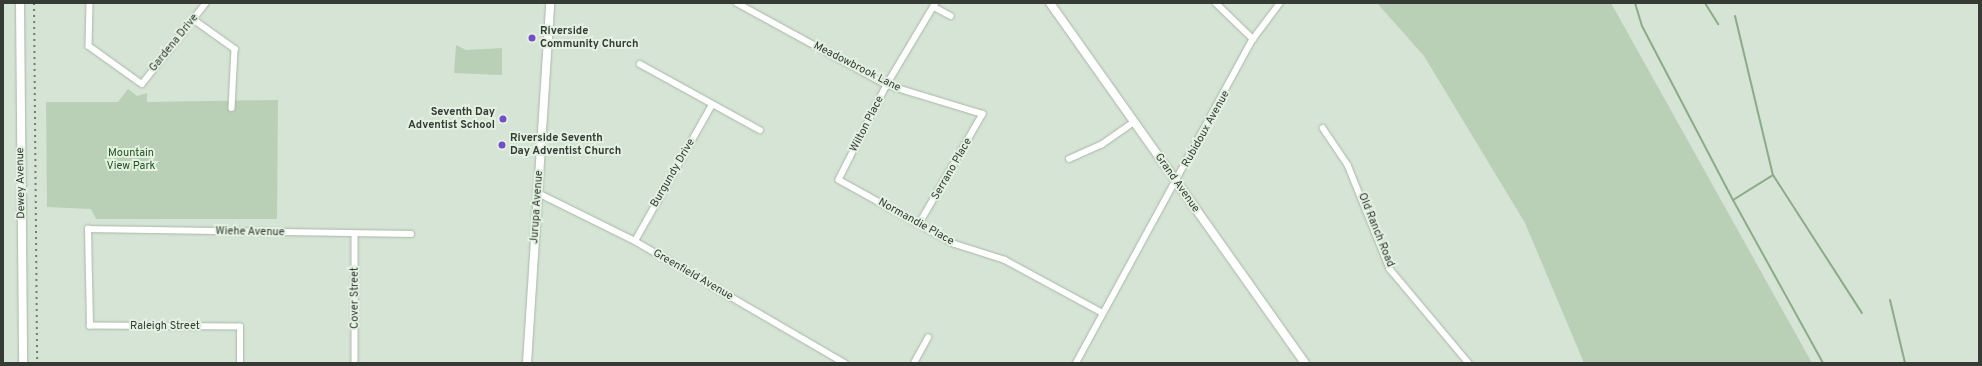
<!DOCTYPE html>
<html>
<head>
<meta charset="utf-8">
<style>
  body { margin:0 }
  #map { position:relative; width:1982px; height:366px; overflow:hidden; background:#d5e4d4; font-family:Overpass,sans-serif }
  div>[style] { position:absolute }
  .green>* { inset:0; background:#b9d0b6 }
  .stream>* { height:2px; margin:-1px; padding:0 1px; transform-origin:1px; border-radius:1px; background:#8cab88 }
  .roads { filter:drop-shadow(0 0 1px #a9b7a7) drop-shadow(0 0 1px #a9b7a7) }
  .street>* { height:5.5px; margin:-2.75px; padding:0 2.75px; transform-origin:2.75px; border-radius:2.75px; background:#fff }
  .secondary>* { height:8px; margin:-4px; padding:0 4px; transform-origin:4px; border-radius:4px; background:#fff }
  .rail>* { height:2px; margin-top:-1px; transform-origin:0; background:repeating-linear-gradient(90deg,#727b71 0 2px,transparent 0 6px) }
  .dots>* { width:11px; height:11px; translate:-50% -50%; box-sizing:border-box; border:2px solid #e3f1e1; border-radius:50% }
  span { translate:-50% -50%; white-space:nowrap; text-align:center; line-height:1.15; -webkit-text-stroke:4px #e3f1e1; paint-order:stroke }
  .poi-label { font-size:11px; color:#363b35; font-weight:700 }
  .left { translate:0 -50%; text-align:left }
  .right { translate:-100% -50%; text-align:right }
  .street-label { font-size:11px; color:#363b35 }
  .park-label { font-size:11px; color:#245020 }
  .frame { position:absolute; inset:0; border:4px solid #363b35; pointer-events:none }
</style>
</head>
<body>
<div id="map">
  <div class="green">
    <i style="clip-path:polygon(1377px 3px,1611px 3px,1812px 363px,1584px 363px,1525px 223px,1424px 56px)"></i>
    <i style="clip-path:polygon(456px 45px,466px 50px,502px 48px,502px 75px,454px 73px)"></i>
    <i style="clip-path:polygon(128px 89px,137px 96px,147px 93px,147px 102px,278px 100px,277px 219px,96px 219px,91px 209px,47px 207px,46px 102px,118px 102px)"></i>
  </div>
  <div class="stream">
    <i style="left:1635px;top:3px;width:24px;rotate:73deg"></i>
    <i style="left:1642px;top:26px;width:196px;rotate:62.4deg"></i>
    <i style="left:1733px;top:200px;width:186px;rotate:61.1deg"></i>
    <i style="left:1705px;top:3px;width:25px;rotate:58deg"></i>
    <i style="left:1735px;top:16px;width:163px;rotate:76.6deg"></i>
    <i style="left:1733px;top:200px;width:47px;rotate:-32deg"></i>
    <i style="left:1773px;top:175px;width:164px;rotate:57.2deg"></i>
    <i style="left:1890px;top:300px;width:65px;rotate:76.6deg"></i>
  </div>
  <div class="roads">
    <div class="street">
      <i style="left:90px;top:3px;width:43px;rotate:91.3deg"></i>
      <i style="left:89px;top:46px;width:65px;rotate:35.6deg"></i>
      <i style="left:142px;top:84px;width:103px;rotate:-51.7deg"></i>
      <i style="left:737px;top:3px;width:171px;rotate:28.7deg"></i>
      <i style="left:887px;top:85px;width:100px;rotate:16.8deg"></i>
      <i style="left:983px;top:114px;width:126px;rotate:120deg"></i>
      <i style="left:936px;top:3px;width:96px;rotate:120.9deg"></i>
      <i style="left:887px;top:85px;width:106px;rotate:116.8deg"></i>
      <i style="left:839px;top:180px;width:132px;rotate:28.9deg"></i>
      <i style="left:955px;top:244px;width:52px;rotate:17.7deg"></i>
      <i style="left:1005px;top:260px;width:111px;rotate:28.4deg"></i>
      <i style="left:1216px;top:3px;width:52px;rotate:44.2deg"></i>
      <i style="left:934px;top:7px;width:19px;rotate:28deg"></i>
      <i style="left:193px;top:19px;width:52px;rotate:35.5deg"></i>
      <i style="left:235px;top:49px;width:59px;rotate:92.9deg"></i>
      <i style="left:640px;top:64px;width:137px;rotate:28.8deg"></i>
      <i style="left:1323px;top:128px;width:45px;rotate:56deg"></i>
      <i style="left:1348px;top:165px;width:112px;rotate:68deg"></i>
      <i style="left:1390px;top:269px;width:123px;rotate:50deg"></i>
      <i style="left:1069px;top:159px;width:35px;rotate:-24deg"></i>
      <i style="left:1101px;top:145px;width:40px;rotate:-34.9deg"></i>
      <i style="left:538px;top:193px;width:108px;rotate:26.3deg"></i>
      <i style="left:635px;top:241px;width:243px;rotate:30.2deg"></i>
      <i style="left:355px;top:234px;width:129px;rotate:90deg"></i>
      <i style="left:635px;top:241px;width:156px;rotate:-60.5deg"></i>
      <i style="left:240px;top:363px;width:36px;rotate:-90deg"></i>
      <i style="left:240px;top:327px;width:150px;rotate:-179.6deg"></i>
      <i style="left:90px;top:326px;width:97px;rotate:-91.2deg"></i>
      <i style="left:88px;top:229px;width:323px;rotate:0.9deg"></i>
      <i style="left:914px;top:363px;width:29px;rotate:-61deg"></i>
      <i style="left:1076px;top:363px;width:369px;rotate:-61.4deg"></i>
      <i style="left:1253px;top:39px;width:45px;rotate:-53.1deg"></i>
    </div>
    <div class="secondary">
      <i style="left:20px;top:3px;width:360px;rotate:89.5deg"></i>
      <i style="left:1050px;top:3px;width:441px;rotate:54.7deg"></i>
      <i style="left:527px;top:363px;width:361px;rotate:-86.3deg"></i>
    </div>
  </div>
  <div class="rail">
    <i style="left:34px;top:3px;width:360px;rotate:89.5deg"></i>
  </div>
  <div class="dots">
    <i style="left:532px;top:38px;background:#744ec8"></i>
    <i style="left:503px;top:119px;background:#744ec8"></i>
    <i style="left:502px;top:145px;background:#744ec8"></i>
  </div>
  <div class="poi-label">
    <span class="left" style="left:540px;top:38px">Riverside<br>Community Church</span>
    <span class="right" style="left:495px;top:119px">Seventh Day<br>Adventist School</span>
    <span class="left" style="left:510px;top:145px">Riverside Seventh<br>Day Adventist Church</span>
  </div>
  <div class="street-label">
    <span style="left:174px;top:43px;rotate:-51deg">Gardena Drive</span>
    <span style="left:857px;top:67px;rotate:27deg">Meadowbrook Lane</span>
    <span style="left:867px;top:124px;rotate:-63deg">Wilton Place</span>
    <span style="left:1206px;top:129px;rotate:-61deg">Rubidoux Avenue</span>
    <span style="left:952px;top:169px;rotate:-60deg">Serrano Place</span>
    <span style="left:673px;top:173px;rotate:-60deg">Burgundy Drive</span>
    <span style="left:21px;top:183px;rotate:-91deg">Dewey Avenue</span>
    <span style="left:1177px;top:183px;rotate:55deg">Grand Avenue</span>
    <span style="left:537px;top:207px;rotate:-86deg">Jurupa Avenue</span>
    <span style="left:916px;top:222px;rotate:29deg">Normandie Place</span>
    <span style="left:1376px;top:230px;rotate:68deg">Old Ranch Road</span>
    <span style="left:250px;top:232px;rotate:1deg">Wiehe Avenue</span>
    <span style="left:693px;top:275px;rotate:30deg">Greenfield Avenue</span>
    <span style="left:355px;top:298px;rotate:-90deg">Cover Street</span>
    <span style="left:165px;top:326px">Raleigh Street</span>
  </div>
  <div class="park-label">
    <span style="left:131px;top:160px">Mountain<br>View Park</span>
  </div>
  <div class="frame"></div>
</div>
</body>
</html>
